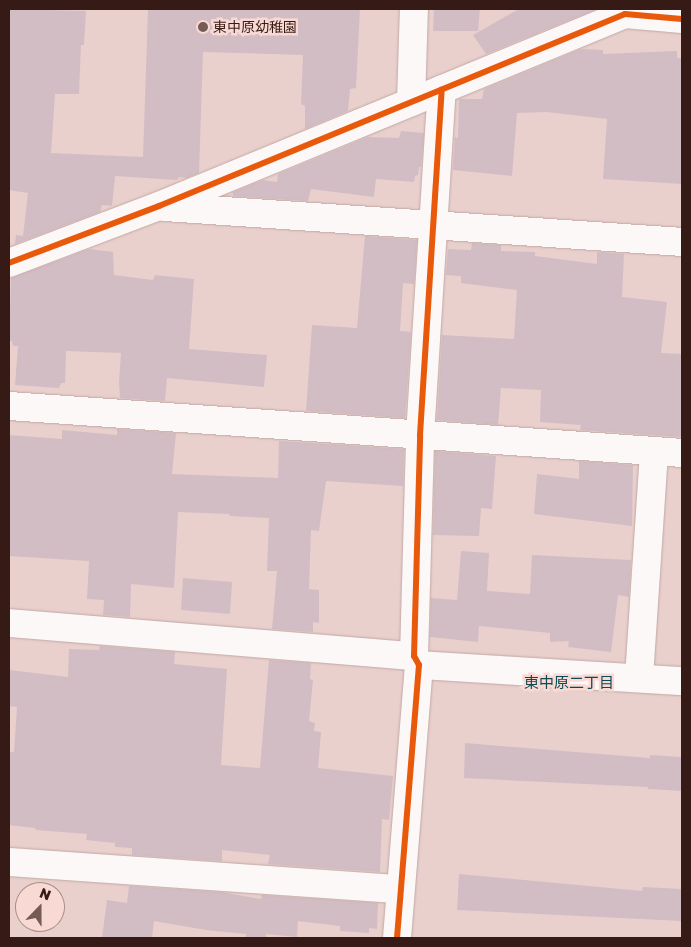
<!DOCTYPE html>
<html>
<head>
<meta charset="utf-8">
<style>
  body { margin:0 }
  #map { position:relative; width:691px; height:947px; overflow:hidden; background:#e9d0cd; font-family:"Golos Text","Noto Sans JP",sans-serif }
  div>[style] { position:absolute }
  .building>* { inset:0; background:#d2bdc5 }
  .roads { filter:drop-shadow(0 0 1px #c1a8a4) drop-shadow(0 0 1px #c1a8a4) }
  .minor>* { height:28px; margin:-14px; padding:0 14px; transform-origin:14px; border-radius:14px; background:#fcf8f8 }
  .cycleway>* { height:6px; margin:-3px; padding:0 3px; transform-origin:3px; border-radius:3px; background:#e8590c }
  .dots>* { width:14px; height:14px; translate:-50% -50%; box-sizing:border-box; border:2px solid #f9d9d3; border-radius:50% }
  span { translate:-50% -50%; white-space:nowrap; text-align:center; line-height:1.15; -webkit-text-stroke:5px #f9d9d3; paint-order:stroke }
  .poi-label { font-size:14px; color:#361a15 }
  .left { translate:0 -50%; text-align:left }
  .neighbourhood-label { font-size:15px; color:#0d4a53 }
  .frame { position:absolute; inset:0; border:10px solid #361a15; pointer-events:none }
  .north { position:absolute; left:15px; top:882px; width:50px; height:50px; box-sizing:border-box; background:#f9d9d3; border:1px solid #ab8d87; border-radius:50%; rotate:22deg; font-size:14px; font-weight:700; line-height:20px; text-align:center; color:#361a15 }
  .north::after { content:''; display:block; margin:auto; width:18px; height:22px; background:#755a55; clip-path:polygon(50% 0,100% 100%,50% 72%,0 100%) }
</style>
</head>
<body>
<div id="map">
  <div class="building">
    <i style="clip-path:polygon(9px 9px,86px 11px,84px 45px,81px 45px,79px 94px,55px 94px,51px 153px,143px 157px,148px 9px,360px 9px,356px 88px,350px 89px,348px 111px,305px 129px,305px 106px,301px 104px,303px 55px,203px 52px,199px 173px,187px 178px,179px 177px,177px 180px,115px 176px,112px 206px,102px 205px,100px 212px,15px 244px,16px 235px,23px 236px,28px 193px,9px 190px)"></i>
    <i style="clip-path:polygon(434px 9px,480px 9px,478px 31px,433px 31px)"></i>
    <i style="clip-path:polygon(519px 9px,597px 9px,486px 54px,473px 35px)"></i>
    <i style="clip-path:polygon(581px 49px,603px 50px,603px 54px,677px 51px,677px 58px,682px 58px,682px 184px,603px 179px,607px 119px,547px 112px,517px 113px,512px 176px,453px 170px,455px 137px,458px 138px,459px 99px,482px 99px,484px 89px)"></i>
    <i style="clip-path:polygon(401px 131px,424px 133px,421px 167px,419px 167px,418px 175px,415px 176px,414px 182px,376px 179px,374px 197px,311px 189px,308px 201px,233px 196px,233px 192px,263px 180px,277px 182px,278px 174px,368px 137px,399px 138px)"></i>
    <i style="clip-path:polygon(365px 236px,417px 240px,414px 284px,403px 283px,400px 331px,411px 332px,405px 418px,306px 411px,312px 325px,357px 328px)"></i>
    <i style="clip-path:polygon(472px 243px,501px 245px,501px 251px,535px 252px,535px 256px,597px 264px,597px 252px,624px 254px,622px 297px,667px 302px,661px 353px,682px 354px,682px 437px,580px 430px,581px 425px,540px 422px,541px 390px,501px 388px,498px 425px,437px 420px,442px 335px,514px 339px,517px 290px,461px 283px,461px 276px,446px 275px,448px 249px,471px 250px)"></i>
    <i style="clip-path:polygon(89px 249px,113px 252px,114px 275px,153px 280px,155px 275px,194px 279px,189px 349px,267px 355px,264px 387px,167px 378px,165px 401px,120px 398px,119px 382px,121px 353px,66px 351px,65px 383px,61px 383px,59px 388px,15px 385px,18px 346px,13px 346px,12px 341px,9px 341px,11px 278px)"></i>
    <i style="clip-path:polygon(117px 429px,176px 433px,172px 474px,278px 478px,279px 441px,404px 449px,403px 486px,326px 481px,319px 531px,311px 530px,309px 589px,319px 590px,319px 623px,313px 622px,313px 632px,272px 629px,277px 571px,267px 571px,269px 518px,230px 516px,229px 514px,178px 512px,174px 588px,131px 584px,130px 617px,103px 615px,104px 600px,87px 599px,89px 561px,9px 556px,9px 435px,62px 439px,62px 430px,117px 435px)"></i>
    <i style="clip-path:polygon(435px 451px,496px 456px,492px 509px,481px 508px,479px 536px,433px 535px)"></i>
    <i style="clip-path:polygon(579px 461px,633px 465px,632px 526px,534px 514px,537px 474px,579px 479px)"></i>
    <i style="clip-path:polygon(461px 551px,489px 553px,487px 591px,530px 594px,532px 555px,631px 560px,629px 597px,618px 595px,611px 652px,568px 647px,569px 641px,550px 642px,550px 633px,479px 626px,478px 642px,430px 637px,431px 598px,457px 600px)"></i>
    <i style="clip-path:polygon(183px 578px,232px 582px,230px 614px,181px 610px)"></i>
    <i style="clip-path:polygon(100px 646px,175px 652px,174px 664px,227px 669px,221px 765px,260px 768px,269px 660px,311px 663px,310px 679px,313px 680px,309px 721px,315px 723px,314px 731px,321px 732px,318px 768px,393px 776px,389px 820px,382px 819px,380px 872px,268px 864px,270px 855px,222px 850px,222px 861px,132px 855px,132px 848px,115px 847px,115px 843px,86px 840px,87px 834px,36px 830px,35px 828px,9px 825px,9px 752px,14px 752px,17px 707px,9px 706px,9px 670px,68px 677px,69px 649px,99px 650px)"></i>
    <i style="clip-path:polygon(465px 743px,650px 758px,650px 755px,682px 757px,682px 791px,648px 789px,648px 787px,464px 778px)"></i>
    <i style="clip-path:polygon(459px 874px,642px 891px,643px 887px,682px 889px,682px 921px,457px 910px)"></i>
    <i style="clip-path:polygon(129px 886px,221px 892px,261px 899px,262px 895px,378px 903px,377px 929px,369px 928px,369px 933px,340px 931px,340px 926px,298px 921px,297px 937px,266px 934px,266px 938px,246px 938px,246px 934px,206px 930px,154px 921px,152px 938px,102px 938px,107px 900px,127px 903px)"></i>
  </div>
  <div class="roads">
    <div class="minor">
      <i style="left:411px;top:102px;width:93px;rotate:-88.2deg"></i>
      <i style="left:165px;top:207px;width:518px;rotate:3.87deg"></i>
      <i style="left:9px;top:263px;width:160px;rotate:-20.8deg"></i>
      <i style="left:159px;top:206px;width:504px;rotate:-22.39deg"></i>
      <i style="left:625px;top:14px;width:57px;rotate:5deg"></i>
      <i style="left:9px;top:406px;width:675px;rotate:3.99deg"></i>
      <i style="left:9px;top:623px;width:406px;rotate:4.7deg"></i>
      <i style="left:419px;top:665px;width:263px;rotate:3.5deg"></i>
      <i style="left:639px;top:678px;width:227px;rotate:-86.2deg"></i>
      <i style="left:9px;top:862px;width:392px;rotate:4deg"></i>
      <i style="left:397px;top:938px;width:274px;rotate:-85.4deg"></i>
      <i style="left:419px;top:665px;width:10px;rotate:-119deg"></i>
      <i style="left:414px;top:656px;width:221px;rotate:-88.4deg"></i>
      <i style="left:420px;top:435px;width:346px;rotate:-86.4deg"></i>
    </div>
  </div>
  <div class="cycleway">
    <i style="left:9px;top:263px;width:160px;rotate:-20.8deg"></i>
    <i style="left:159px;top:206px;width:504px;rotate:-22.39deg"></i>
    <i style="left:625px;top:14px;width:57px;rotate:5deg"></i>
    <i style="left:397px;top:938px;width:274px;rotate:-85.4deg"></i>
    <i style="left:419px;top:665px;width:10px;rotate:-119deg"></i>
    <i style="left:414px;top:656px;width:221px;rotate:-88.4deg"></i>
    <i style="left:420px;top:435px;width:346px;rotate:-86.4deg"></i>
  </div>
  <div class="dots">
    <i style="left:203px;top:27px;background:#755a55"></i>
  </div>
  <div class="poi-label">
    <span class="left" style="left:213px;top:27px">東中原幼稚園</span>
  </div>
  <div class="neighbourhood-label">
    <span style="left:569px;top:683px">東中原二丁目</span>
  </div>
  <div class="frame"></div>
  <div class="north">N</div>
</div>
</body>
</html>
